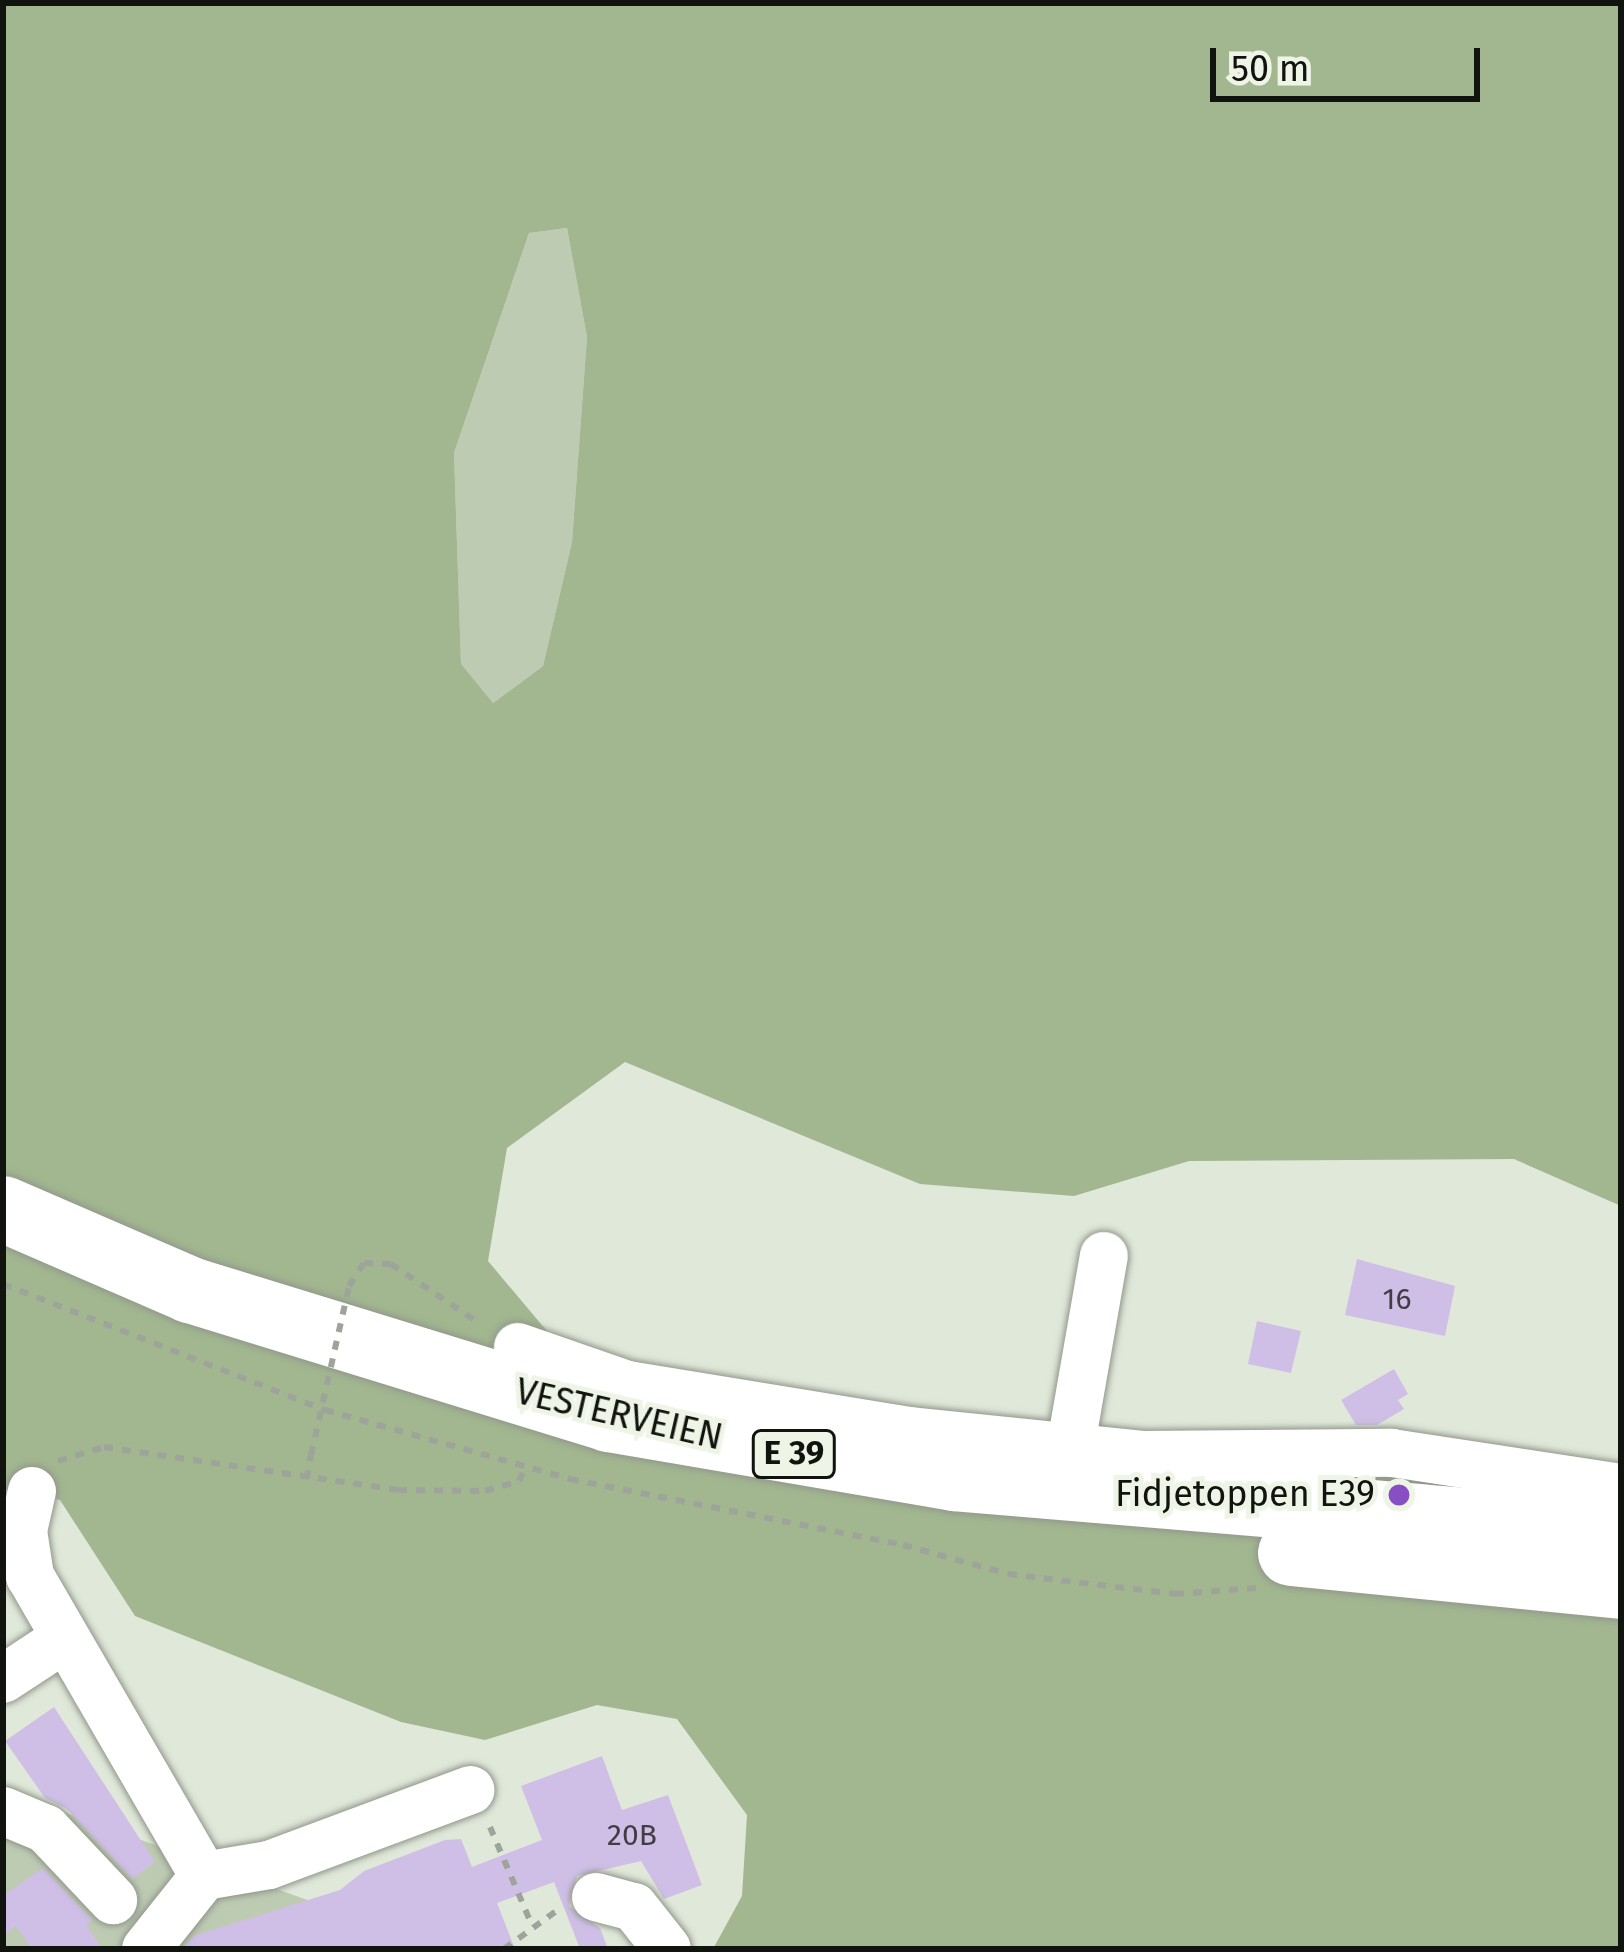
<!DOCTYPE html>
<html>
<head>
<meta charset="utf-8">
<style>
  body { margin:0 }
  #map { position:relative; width:1624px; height:1952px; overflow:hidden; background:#e0e8da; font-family:"Fira Sans",sans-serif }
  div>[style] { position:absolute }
  .green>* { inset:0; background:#becbb3 }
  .forest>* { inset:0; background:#a2b690 }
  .building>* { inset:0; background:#cfbfe7 }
  .path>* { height:6px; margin-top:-3px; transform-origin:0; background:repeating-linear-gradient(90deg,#9ea499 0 9px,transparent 0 18px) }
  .roads { filter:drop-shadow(0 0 3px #91988b) drop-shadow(0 0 3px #91988b) }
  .minor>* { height:48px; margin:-24px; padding:0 24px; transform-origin:24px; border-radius:24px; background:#fff }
  .highway>* { height:66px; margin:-33px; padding:0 33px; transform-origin:33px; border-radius:33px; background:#fff }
  .path-bridge>* { height:6px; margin-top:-3px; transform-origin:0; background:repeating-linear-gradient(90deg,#9ea499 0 9px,transparent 0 18px) }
  .dots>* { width:33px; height:33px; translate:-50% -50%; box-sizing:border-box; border:6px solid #eef5e7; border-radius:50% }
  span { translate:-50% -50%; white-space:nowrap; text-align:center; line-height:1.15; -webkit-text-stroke:10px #eef5e7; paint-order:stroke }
  .number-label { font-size:30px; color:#403e44 }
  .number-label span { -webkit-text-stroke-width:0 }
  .shield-label span { padding:3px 9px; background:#eef5e7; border:3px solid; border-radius:9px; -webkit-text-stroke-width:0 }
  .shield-label { font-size:33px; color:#11130e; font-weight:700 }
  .street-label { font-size:36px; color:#11130e }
  .poi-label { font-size:36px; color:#11130e }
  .right { translate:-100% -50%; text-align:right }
  .frame { position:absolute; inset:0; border:6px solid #11130e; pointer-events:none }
  .scale { position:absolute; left:1210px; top:48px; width:270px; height:54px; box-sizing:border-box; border:6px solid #11130e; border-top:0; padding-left:15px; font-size:36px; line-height:42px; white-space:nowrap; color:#11130e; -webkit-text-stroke:9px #eef5e7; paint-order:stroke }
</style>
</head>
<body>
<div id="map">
  <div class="green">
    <i style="clip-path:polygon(567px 228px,587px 337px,572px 542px,543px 666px,493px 703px,461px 665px,454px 453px,529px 233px)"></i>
    <i style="clip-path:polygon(3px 1790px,443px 1949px,3px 1949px)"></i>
  </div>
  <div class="forest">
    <i style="clip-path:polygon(evenodd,3px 3px,1621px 3px,1621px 1206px,1514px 1159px,1189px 1161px,1074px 1196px,920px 1184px,625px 1062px,507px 1148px,488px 1261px,557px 1343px,762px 1402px,1621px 1482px,1621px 1949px,713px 1949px,742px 1896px,747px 1815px,677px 1719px,597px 1705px,485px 1740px,401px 1722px,135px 1616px,60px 1500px,3px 1489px,3px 3px,567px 228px,587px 337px,572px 542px,543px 666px,493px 703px,461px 664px,454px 453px,529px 233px,567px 228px)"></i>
  </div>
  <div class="building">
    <i style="clip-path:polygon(1357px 1259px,1455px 1286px,1445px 1336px,1345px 1315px)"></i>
    <i style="clip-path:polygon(1257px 1321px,1301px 1331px,1291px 1373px,1248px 1364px)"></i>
    <i style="clip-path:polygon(1394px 1369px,1408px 1394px,1398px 1400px,1404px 1409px,1377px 1425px,1356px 1425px,1341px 1400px)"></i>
    <i style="clip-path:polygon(54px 1707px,155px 1862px,132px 1879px,67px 1809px,45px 1798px,5px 1741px)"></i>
    <i style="clip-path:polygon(602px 1756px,622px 1810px,668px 1795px,702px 1885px,664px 1899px,641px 1861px,577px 1876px,569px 1906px,600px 1928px,608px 1949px,580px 1949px,554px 1882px,497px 1903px,515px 1949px,182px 1949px,193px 1936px,340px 1890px,364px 1871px,445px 1840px,461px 1839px,472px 1867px,542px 1840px,521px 1786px)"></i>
    <i style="clip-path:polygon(43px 1868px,93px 1920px,86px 1925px,103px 1949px,32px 1949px,16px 1926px,3px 1935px,3px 1896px)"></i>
  </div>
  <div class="path">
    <i style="left:3px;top:1284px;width:346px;rotate:21.4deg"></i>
    <i style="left:325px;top:1410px;width:255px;rotate:15.7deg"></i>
    <i style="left:570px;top:1479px;width:339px;rotate:11.2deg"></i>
    <i style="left:903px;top:1545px;width:109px;rotate:15.4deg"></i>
    <i style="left:1008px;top:1574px;width:168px;rotate:6.8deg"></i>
    <i style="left:1175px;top:1594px;width:81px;rotate:-4.2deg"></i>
    <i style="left:349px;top:1286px;width:27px;rotate:-57deg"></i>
    <i style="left:364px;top:1263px;width:27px;rotate:2deg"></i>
    <i style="left:391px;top:1264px;width:106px;rotate:33.8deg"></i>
    <i style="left:58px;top:1461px;width:48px;rotate:-16.9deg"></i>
    <i style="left:104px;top:1447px;width:297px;rotate:8.3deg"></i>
    <i style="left:398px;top:1490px;width:87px;rotate:0.7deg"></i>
    <i style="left:485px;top:1491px;width:35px;rotate:-16deg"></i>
    <i style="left:519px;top:1481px;width:14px;rotate:-65deg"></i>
    <i style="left:307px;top:1479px;width:24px;rotate:-81deg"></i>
    <i style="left:490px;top:1827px;width:104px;rotate:66.9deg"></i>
    <i style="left:504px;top:1949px;width:68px;rotate:-36deg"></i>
  </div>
  <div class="roads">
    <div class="minor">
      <i style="left:518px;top:1347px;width:116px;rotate:19.1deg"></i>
      <i style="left:628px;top:1385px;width:284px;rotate:9.3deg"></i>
      <i style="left:908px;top:1431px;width:238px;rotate:5.8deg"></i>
      <i style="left:1145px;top:1455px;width:247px;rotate:-0.5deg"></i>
      <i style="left:1392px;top:1453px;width:232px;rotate:8.7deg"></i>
      <i style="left:1070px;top:1450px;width:197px;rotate:-80.1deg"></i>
      <i style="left:32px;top:1491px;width:41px;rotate:102.7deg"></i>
      <i style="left:23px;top:1531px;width:46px;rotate:81.2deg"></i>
      <i style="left:30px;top:1576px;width:347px;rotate:59.9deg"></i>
      <i style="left:3px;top:1679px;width:73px;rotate:-33.3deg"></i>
      <i style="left:3px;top:1811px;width:47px;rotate:22.7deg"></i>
      <i style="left:46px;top:1829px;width:98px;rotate:46.7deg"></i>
      <i style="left:596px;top:1897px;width:39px;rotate:15deg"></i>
      <i style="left:634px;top:1907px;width:53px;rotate:51.8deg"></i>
      <i style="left:146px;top:1949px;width:93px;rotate:-51.5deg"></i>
      <i style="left:204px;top:1876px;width:66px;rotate:-9.6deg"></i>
      <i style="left:269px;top:1865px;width:215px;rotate:-20.4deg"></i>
    </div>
    <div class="highway">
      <i style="left:3px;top:1209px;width:204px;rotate:23.4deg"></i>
      <i style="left:190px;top:1290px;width:438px;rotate:17.1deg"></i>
      <i style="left:609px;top:1419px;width:350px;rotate:9.7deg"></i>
      <i style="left:954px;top:1478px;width:669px;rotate:4.8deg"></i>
      <i style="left:1291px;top:1553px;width:332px;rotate:5.7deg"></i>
    </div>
  </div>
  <div class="path-bridge">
    <i style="left:311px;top:1455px;width:173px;rotate:-77.3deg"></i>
  </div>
  <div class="dots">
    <i style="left:1399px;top:1495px;background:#884fc5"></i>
  </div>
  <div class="number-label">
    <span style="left:1397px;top:1299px">16</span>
    <span style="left:632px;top:1835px">20B</span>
  </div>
  <div class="shield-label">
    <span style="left:794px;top:1454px">E 39</span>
  </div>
  <div class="street-label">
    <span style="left:619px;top:1415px;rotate:13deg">VESTERVEIEN</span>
  </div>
  <div class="poi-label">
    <span class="right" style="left:1375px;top:1495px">Fidjetoppen E39</span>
  </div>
  <div class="frame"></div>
  <div class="scale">50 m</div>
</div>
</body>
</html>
